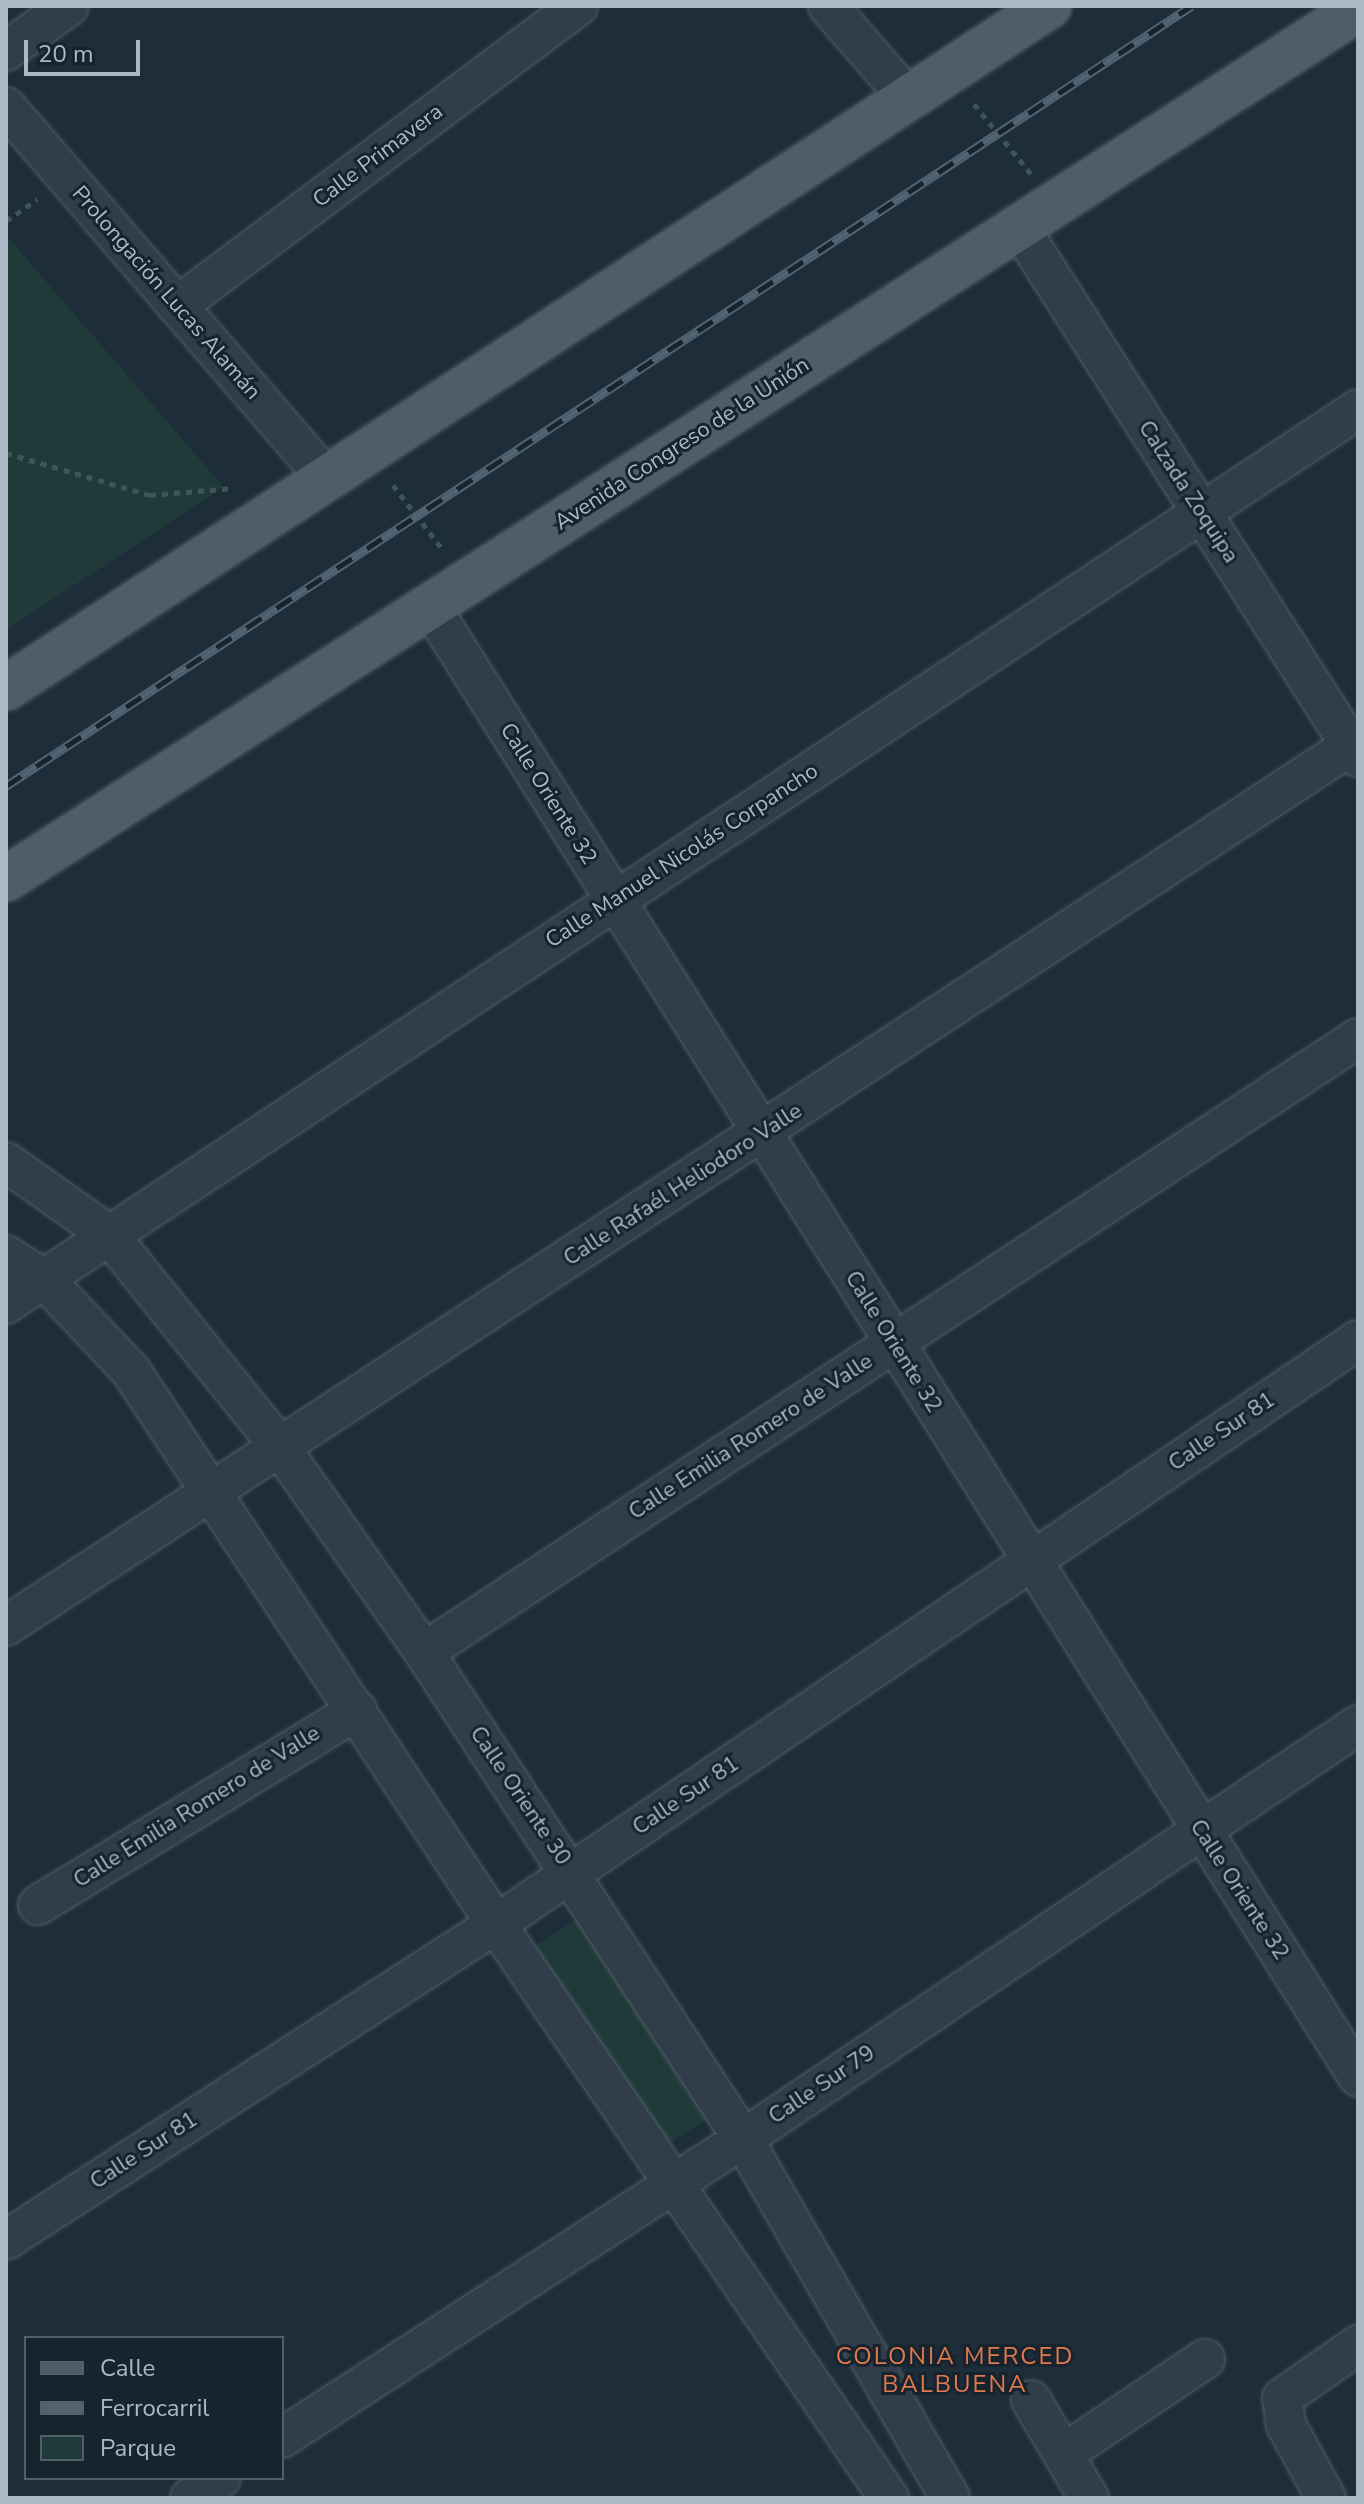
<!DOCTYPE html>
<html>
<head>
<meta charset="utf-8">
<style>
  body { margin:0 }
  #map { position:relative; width:1364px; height:2504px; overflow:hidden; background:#1d2d39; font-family:"Nunito Sans",sans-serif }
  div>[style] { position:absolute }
  .green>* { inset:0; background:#1f3a39 }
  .path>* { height:5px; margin-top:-2.5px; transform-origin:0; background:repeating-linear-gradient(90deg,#3d5656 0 6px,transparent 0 12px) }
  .roads { filter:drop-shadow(0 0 2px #4f5c67) drop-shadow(0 0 2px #4f5c67) }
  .minor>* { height:38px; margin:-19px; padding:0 19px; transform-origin:19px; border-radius:19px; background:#313e49 }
  .major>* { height:44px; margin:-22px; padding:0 22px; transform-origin:22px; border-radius:22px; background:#4f5d6a }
  .rail>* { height:9px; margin-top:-4.5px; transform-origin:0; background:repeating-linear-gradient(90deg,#17232d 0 18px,#526371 0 36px); box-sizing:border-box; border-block:2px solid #526371 }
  span { translate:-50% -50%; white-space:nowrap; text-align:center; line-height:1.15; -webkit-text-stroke:6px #17232d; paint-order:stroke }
  .street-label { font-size:22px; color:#abb9c6 }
  .neighbourhood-label { font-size:24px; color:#de7a4e; letter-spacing:2px }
  .frame { position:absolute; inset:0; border:8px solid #abb9c6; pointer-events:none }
  .legend { position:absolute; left:24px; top:2336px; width:260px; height:144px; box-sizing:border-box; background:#17232d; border:2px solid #525f6a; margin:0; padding:10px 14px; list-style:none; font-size:24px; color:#abb9c6 }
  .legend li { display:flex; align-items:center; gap:16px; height:40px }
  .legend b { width:40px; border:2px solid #525f6a }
  .scale { position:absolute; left:24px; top:40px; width:116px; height:36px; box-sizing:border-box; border:4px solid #abb9c6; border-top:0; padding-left:10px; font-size:24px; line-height:28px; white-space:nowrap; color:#abb9c6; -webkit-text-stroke:6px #17232d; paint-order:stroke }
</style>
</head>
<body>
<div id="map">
  <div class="green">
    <i style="clip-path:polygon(6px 235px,224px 487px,6px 630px)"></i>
    <i style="clip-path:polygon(581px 1916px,713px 2115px,664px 2147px,533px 1947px)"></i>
  </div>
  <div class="path">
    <i style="left:974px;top:104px;width:90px;rotate:50.8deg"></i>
    <i style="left:6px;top:221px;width:38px;rotate:-35deg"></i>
    <i style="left:6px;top:453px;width:150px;rotate:16.3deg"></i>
    <i style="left:150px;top:495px;width:84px;rotate:-4.8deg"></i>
    <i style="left:393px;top:485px;width:82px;rotate:52.4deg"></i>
  </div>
  <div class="roads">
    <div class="minor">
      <i style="left:828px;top:6px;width:122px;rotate:49deg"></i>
      <i style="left:6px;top:51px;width:77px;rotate:-35.5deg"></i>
      <i style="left:6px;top:107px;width:491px;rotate:49.2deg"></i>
      <i style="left:1019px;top:227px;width:629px;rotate:57.4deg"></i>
      <i style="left:177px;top:306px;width:501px;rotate:-36.8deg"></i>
      <i style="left:430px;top:606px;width:1739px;rotate:57.75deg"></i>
      <i style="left:6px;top:1162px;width:126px;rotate:35.3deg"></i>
      <i style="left:109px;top:1235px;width:272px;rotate:51.1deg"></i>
      <i style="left:280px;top:1447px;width:251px;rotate:54.9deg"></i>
      <i style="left:424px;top:1652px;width:582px;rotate:56.77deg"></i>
      <i style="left:743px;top:2139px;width:414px;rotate:60deg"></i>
      <i style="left:6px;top:1255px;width:45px;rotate:32.3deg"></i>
      <i style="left:44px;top:1279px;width:127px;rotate:46.6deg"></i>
      <i style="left:131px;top:1371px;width:663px;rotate:56.57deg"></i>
      <i style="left:496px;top:1924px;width:696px;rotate:55.6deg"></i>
      <i style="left:6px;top:1304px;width:1621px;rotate:-33.5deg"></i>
      <i style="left:6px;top:1626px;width:1616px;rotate:-33.21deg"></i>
      <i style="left:424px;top:1652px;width:1118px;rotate:-33.32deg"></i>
      <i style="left:38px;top:1905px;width:374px;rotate:-31.4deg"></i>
      <i style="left:6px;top:2240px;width:583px;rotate:-32.82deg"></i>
      <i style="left:496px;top:1924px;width:1041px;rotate:-34.12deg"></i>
      <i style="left:1031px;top:2400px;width:114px;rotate:59.4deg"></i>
      <i style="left:282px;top:2438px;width:549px;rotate:-32.97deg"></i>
      <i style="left:743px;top:2139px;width:741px;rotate:-33.95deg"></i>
      <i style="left:1063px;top:2454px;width:171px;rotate:-33.8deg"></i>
      <i style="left:190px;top:2498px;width:37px;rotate:-33deg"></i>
      <i style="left:1326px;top:2498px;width:83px;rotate:-118.7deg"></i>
      <i style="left:1286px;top:2425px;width:27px;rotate:-98deg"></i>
      <i style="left:1282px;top:2398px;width:93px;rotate:-34.9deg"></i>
    </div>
    <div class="major">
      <i style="left:6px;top:688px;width:1246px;rotate:-33.18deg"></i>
      <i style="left:6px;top:879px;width:1608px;rotate:-32.76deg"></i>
    </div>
  </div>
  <div class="rail">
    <i style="left:6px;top:786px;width:1419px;rotate:-33.35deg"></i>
  </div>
  <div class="street-label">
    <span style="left:378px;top:156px;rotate:-37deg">Calle Primavera</span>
    <span style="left:166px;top:293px;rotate:49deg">Prolongación Lucas Alamán</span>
    <span style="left:682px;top:444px;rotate:-33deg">Avenida Congreso de la Unión</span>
    <span style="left:1188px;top:492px;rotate:57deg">Calzada Zoquipa</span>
    <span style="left:548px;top:794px;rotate:58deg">Calle Oriente 32</span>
    <span style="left:682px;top:856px;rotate:-33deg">Calle Manuel Nicolás Corpancho</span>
    <span style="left:683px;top:1185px;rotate:-33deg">Calle Rafaél Heliodoro Valle</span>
    <span style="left:893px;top:1342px;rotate:58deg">Calle Oriente 32</span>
    <span style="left:1222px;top:1432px;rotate:-34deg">Calle Sur 81</span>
    <span style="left:751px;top:1437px;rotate:-33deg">Calle Emilia Romero de Valle</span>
    <span style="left:520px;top:1796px;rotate:56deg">Calle Oriente 30</span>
    <span style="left:686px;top:1796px;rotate:-34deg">Calle Sur 81</span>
    <span style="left:197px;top:1807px;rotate:-32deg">Calle Emilia Romero de Valle</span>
    <span style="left:1239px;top:1890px;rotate:57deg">Calle Oriente 32</span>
    <span style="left:822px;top:2085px;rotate:-34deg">Calle Sur 79</span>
    <span style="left:144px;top:2151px;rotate:-33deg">Calle Sur 81</span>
  </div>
  <div class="neighbourhood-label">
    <span style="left:955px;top:2371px">COLONIA MERCED<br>BALBUENA</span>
  </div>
  <div class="frame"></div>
  <ul class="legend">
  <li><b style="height:10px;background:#4f5d6a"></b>Calle</li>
  <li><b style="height:10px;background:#526371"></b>Ferrocarril</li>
  <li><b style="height:22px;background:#1f3a39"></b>Parque</li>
  </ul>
  <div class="scale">20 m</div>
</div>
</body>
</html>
